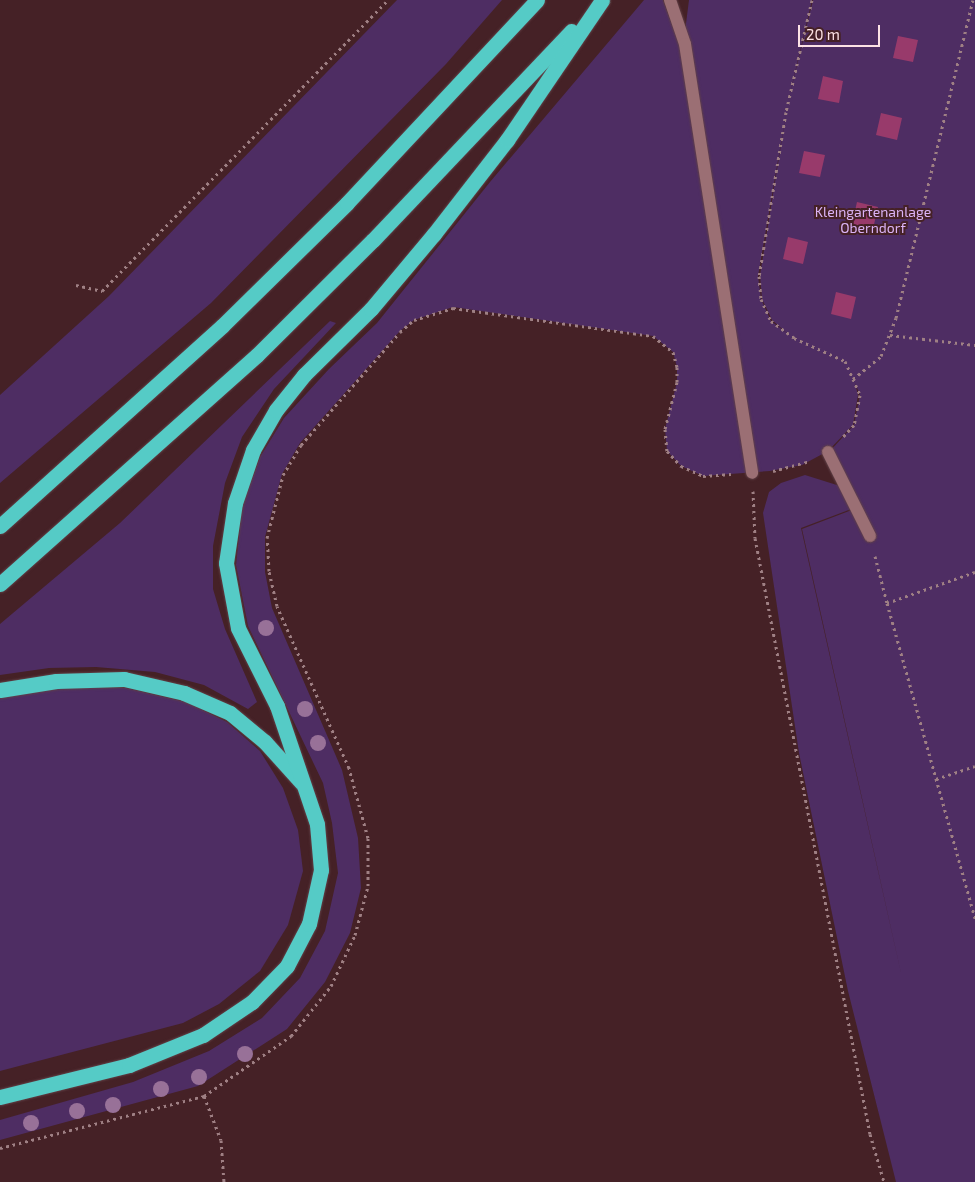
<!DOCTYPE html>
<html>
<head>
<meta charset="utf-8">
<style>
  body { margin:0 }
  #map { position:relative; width:975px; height:1182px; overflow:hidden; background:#452126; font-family:"Exo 2",sans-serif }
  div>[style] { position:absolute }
  .green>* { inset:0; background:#4e2d63 }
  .building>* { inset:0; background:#983a6b }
  .path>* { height:3px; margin-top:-1.5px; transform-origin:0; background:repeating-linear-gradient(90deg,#9f8084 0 2.5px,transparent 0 6.5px) }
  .roads { filter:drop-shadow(0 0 1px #614147) drop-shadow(0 0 1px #614147) }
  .minor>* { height:12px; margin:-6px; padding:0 6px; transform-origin:6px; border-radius:6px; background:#9b6f74 }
  .highway>* { height:15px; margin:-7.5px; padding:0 7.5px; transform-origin:7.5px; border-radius:7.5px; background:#55cbc6 }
  .trees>* { width:16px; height:16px; margin:-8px; border-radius:50%; background:#987198 }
  span { translate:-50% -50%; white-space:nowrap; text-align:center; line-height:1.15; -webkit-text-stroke:4px #452126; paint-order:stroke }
  .park-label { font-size:14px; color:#dbb3f6 }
  .scale { position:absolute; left:798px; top:25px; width:82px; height:22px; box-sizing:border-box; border:2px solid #fce2e5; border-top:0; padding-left:6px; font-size:15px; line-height:18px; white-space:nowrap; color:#fce2e5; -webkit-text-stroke:4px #452126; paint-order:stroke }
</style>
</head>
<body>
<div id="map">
  <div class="green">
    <i style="clip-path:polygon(397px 0,502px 0,446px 64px,211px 303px,0 483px,0 395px,109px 296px)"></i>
    <i style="clip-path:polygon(evenodd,644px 0,663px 0,680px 47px,683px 47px,689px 0,812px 0,788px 102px,813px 0,975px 0,975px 1182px,896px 1182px,848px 991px,799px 753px,763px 513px,769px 492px,781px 483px,805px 475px,840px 486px,854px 508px,801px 528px,903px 982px,802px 529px,857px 508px,829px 452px,854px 425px,860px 395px,855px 383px,858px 395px,853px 425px,828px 451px,802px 465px,770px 471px,703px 476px,681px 466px,667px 451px,665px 429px,677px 382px,677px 367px,673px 352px,653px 336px,453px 307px,414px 320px,400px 331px,300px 443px,282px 474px,265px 537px,265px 572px,272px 608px,342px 770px,358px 838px,361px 888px,350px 933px,325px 982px,287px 1029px,198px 1086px,0 1140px,0 1120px,133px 1082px,209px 1051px,262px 1018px,300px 978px,325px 931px,338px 873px,332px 823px,323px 783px,248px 626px,236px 565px,242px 507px,260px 457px,284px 418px,329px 369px,377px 323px,490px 182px,644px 0,786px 114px,760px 275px,762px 299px,772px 320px,788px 334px,771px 321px,761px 299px,758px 276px,786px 114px)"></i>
    <i style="clip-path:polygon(330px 321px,336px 323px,274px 389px,242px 437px,225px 483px,213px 546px,213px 589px,225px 629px,257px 702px,248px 709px,204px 685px,155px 672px,96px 667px,49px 668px,0 675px,0 624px,120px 523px)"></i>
    <i style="clip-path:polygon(62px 688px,126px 688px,186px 702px,227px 722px,260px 751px,283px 788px,298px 830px,303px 871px,288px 925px,260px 971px,219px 1004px,183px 1023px,0 1071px,0 698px)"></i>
  </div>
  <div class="building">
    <i style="clip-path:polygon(898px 36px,918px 40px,913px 62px,893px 58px)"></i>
    <i style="clip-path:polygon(823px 76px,843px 81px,839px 103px,818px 99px)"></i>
    <i style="clip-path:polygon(881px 113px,902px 118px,897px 140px,876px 135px)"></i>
    <i style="clip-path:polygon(804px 151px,825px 155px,820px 177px,799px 173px)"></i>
    <i style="clip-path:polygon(857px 202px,878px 207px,873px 229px,852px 224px)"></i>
    <i style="clip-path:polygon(788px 237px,808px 242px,803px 264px,783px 259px)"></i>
    <i style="clip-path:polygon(836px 292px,856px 297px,851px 319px,831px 314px)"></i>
  </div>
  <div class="path">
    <i style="left:812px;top:0;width:115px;rotate:103.1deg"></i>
    <i style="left:786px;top:112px;width:166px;rotate:99.3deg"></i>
    <i style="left:759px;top:276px;width:23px;rotate:85deg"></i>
    <i style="left:761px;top:299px;width:24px;rotate:66deg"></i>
    <i style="left:771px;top:321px;width:29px;rotate:36deg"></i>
    <i style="left:794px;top:338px;width:56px;rotate:24.3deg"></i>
    <i style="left:845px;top:361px;width:37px;rotate:66deg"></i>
    <i style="left:860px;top:395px;width:31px;rotate:101deg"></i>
    <i style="left:854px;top:425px;width:19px;rotate:133deg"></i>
    <i style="left:76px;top:285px;width:27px;rotate:13deg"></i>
    <i style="left:102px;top:291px;width:408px;rotate:-45.5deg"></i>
    <i style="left:890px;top:335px;width:86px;rotate:6.7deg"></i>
    <i style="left:853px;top:379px;width:36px;rotate:-39deg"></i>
    <i style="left:881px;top:356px;width:41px;rotate:-68.5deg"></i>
    <i style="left:896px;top:318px;width:327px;rotate:-76.4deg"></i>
    <i style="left:773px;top:471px;width:38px;rotate:-15deg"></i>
    <i style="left:753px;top:491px;width:47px;rotate:87.6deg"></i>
    <i style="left:755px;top:538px;width:607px;rotate:79.08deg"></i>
    <i style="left:870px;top:1134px;width:50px;rotate:73.7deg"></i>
    <i style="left:875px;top:556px;width:49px;rotate:75.7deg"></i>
    <i style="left:975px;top:572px;width:93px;rotate:160.6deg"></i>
    <i style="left:887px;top:603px;width:328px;rotate:74.4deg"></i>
    <i style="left:936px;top:779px;width:41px;rotate:-18.4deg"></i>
    <i style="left:204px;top:1096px;width:47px;rotate:68.9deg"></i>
    <i style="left:221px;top:1140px;width:42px;rotate:85.9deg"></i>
    <i style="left:0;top:1148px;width:211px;rotate:-14.3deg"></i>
    <i style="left:204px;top:1096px;width:106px;rotate:-34.6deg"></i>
    <i style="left:291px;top:1036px;width:64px;rotate:-51.3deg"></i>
    <i style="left:331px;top:986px;width:56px;rotate:-64.8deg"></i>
    <i style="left:355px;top:935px;width:51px;rotate:-75.1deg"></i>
    <i style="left:368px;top:886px;width:48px;rotate:-90deg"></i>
    <i style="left:368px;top:838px;width:73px;rotate:-105.2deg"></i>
    <i style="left:349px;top:768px;width:177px;rotate:-114deg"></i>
    <i style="left:277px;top:606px;width:36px;rotate:-103deg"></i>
    <i style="left:269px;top:571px;width:33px;rotate:-93deg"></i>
    <i style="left:267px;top:538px;width:65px;rotate:-75.7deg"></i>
    <i style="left:283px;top:475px;width:35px;rotate:-59deg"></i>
    <i style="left:301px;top:445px;width:150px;rotate:-48.8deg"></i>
    <i style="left:400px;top:332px;width:18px;rotate:-41deg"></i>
    <i style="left:414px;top:320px;width:41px;rotate:-17.1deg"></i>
    <i style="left:453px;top:308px;width:202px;rotate:8deg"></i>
    <i style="left:653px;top:336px;width:26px;rotate:39deg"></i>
    <i style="left:673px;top:352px;width:16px;rotate:75deg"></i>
    <i style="left:677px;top:367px;width:15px;rotate:90deg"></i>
    <i style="left:677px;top:382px;width:49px;rotate:104.3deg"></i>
    <i style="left:665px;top:429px;width:22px;rotate:85deg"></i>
    <i style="left:667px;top:451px;width:21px;rotate:47deg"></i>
    <i style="left:681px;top:466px;width:24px;rotate:24deg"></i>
    <i style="left:703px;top:476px;width:28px;rotate:-4deg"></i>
  </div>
  <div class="roads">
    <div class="minor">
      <i style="left:670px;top:0;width:46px;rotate:71.2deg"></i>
      <i style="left:685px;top:44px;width:434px;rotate:81.1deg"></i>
      <i style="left:828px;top:452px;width:94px;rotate:63.4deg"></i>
    </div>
    <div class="highway">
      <i style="left:0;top:526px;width:299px;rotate:-42deg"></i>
      <i style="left:222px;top:326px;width:175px;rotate:-44.5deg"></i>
      <i style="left:347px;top:203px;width:278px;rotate:-46.9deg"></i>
      <i style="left:0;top:584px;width:344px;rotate:-41.7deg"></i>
      <i style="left:257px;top:355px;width:163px;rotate:-44.8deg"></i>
      <i style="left:373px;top:240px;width:288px;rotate:-46.5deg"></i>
      <i style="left:0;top:690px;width:57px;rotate:-9.1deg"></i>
      <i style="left:56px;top:681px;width:68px;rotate:-1.7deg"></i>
      <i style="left:124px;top:679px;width:62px;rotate:13.1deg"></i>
      <i style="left:184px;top:693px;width:50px;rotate:23.5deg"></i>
      <i style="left:230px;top:713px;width:45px;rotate:39.6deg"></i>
      <i style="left:265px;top:742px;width:54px;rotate:48deg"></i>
      <i style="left:0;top:1097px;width:133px;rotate:-13.9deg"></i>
      <i style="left:129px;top:1065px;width:80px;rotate:-22.1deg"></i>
      <i style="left:203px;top:1035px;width:59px;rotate:-34deg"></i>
      <i style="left:252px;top:1002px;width:50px;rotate:-45.8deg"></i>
      <i style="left:287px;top:966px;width:47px;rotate:-62.4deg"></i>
      <i style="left:309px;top:924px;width:55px;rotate:-77.5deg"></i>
      <i style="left:321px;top:870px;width:46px;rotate:-95deg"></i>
      <i style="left:317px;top:824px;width:125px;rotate:-108.7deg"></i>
      <i style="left:277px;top:706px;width:87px;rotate:-116.6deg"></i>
      <i style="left:238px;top:628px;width:66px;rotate:-100.5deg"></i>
      <i style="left:226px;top:563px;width:61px;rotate:-81.5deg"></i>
      <i style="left:235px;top:503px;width:56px;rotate:-71.2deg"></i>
      <i style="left:253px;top:450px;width:46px;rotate:-60.1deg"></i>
      <i style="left:276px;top:410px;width:45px;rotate:-51.3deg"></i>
      <i style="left:304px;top:375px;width:94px;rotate:-44.6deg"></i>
      <i style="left:371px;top:309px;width:98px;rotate:-50deg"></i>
      <i style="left:434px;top:234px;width:119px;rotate:-52.2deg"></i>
      <i style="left:507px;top:140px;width:169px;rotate:-55.8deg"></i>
    </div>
  </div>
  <div class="trees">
    <i style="left:266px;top:628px"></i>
    <i style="left:305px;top:709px"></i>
    <i style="left:318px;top:743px"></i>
    <i style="left:245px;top:1054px"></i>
    <i style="left:199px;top:1077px"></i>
    <i style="left:161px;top:1089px"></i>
    <i style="left:113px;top:1105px"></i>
    <i style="left:77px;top:1111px"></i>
    <i style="left:31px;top:1123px"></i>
  </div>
  <div class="park-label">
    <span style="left:873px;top:220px">Kleingartenanlage<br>Oberndorf</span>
  </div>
  <div class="scale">20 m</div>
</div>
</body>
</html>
